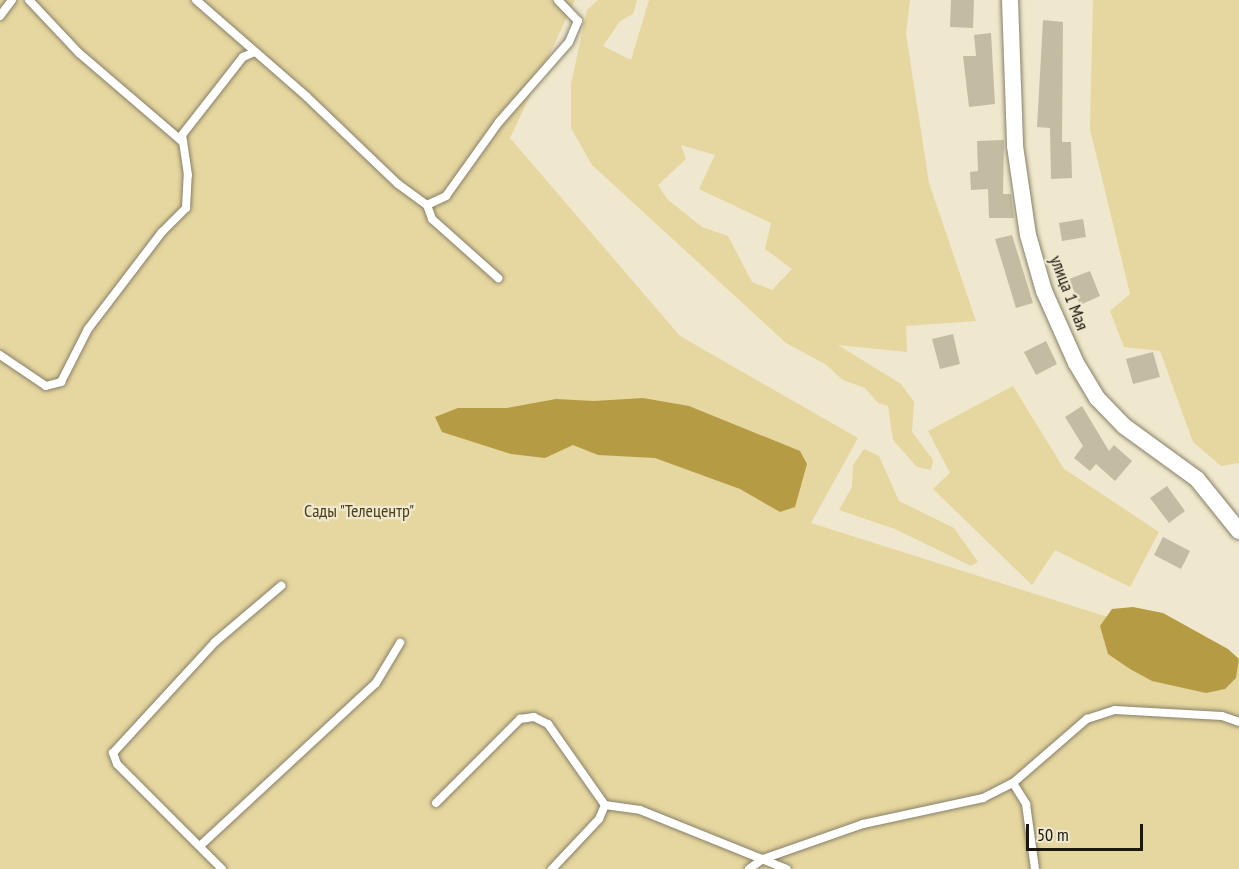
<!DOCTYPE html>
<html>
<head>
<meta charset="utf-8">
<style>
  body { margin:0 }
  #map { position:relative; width:1239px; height:869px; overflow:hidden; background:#efe8ce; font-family:"PT Sans Narrow",sans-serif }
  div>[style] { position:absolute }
  .green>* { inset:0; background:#e6d69f }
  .water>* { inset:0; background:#b59c44 }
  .building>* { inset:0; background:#c3bca2 }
  .roads { filter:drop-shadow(0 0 2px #878068) drop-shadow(0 0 2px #878068) }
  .service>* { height:8px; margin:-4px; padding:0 4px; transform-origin:4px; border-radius:4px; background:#fff }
  .minor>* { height:16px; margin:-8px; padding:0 8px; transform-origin:8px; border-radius:8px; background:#fff }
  span { translate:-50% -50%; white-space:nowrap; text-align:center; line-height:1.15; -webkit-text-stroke:4.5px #efe8ce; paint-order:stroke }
  .street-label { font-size:18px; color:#1b180f }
  .park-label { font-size:18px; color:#4a3f1a }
  .scale { position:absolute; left:1026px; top:824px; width:117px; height:27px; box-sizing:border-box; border:3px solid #1b180f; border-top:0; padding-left:8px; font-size:18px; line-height:21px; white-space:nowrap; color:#1b180f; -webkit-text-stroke:4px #efe8ce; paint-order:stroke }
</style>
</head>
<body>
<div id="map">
  <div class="green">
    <i style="clip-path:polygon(0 0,575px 0,510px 138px,680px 336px,858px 438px,811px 523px,1231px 656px,1239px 663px,1239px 869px,0 869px)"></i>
    <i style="clip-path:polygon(evenodd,598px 0,637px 0,633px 14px,620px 21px,603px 46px,631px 60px,649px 0,910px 0,906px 34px,929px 183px,976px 321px,906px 326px,907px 352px,838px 345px,901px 384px,914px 402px,912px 432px,933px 460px,931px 470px,917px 467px,893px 440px,888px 406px,878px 403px,865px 388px,843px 380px,825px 364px,786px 343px,592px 165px,571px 128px,571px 84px,587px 10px,598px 0,681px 145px,715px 155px,699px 189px,771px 223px,765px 249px,792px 269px,772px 290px,752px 282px,728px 236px,702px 227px,667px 199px,658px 185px,686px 159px,681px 145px)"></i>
    <i style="clip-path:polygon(1093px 0,1239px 0,1239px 463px,1221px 466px,1193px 442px,1160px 351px,1124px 347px,1110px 311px,1130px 294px,1090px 129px)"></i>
    <i style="clip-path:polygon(1013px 386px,1064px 469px,1159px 532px,1130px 587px,1055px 550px,1032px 585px,933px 489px,950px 473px,928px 431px)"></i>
    <i style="clip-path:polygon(864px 449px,879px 456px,899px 501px,954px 528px,978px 562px,971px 566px,895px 529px,839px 510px,852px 487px,853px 465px)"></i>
  </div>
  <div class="water">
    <i style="clip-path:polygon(643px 398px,689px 406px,800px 451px,807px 464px,795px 507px,780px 512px,740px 489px,655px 458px,598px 455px,573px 445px,545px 458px,511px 454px,442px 432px,435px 417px,458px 408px,507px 408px,556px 399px,594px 401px)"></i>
    <i style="clip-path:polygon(1133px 607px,1163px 613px,1228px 649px,1239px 659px,1236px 678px,1225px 689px,1206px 693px,1152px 681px,1130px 669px,1108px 654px,1100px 626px,1112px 609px)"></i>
  </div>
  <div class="building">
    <i style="clip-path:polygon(951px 0,974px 0,973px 28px,950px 27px)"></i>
    <i style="clip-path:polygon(1043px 20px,1063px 22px,1062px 142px,1071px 142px,1072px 178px,1051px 179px,1050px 128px,1037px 127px)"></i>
    <i style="clip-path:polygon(991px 33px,995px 104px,969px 107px,963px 56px,976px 56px,974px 35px)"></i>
    <i style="clip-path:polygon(1004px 140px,1003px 194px,1011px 194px,1014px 218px,989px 218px,988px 189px,971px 190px,970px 172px,978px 171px,977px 141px)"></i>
    <i style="clip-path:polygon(1083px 219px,1086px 237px,1062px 241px,1059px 223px)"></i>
    <i style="clip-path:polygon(1012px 235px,1033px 303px,1016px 308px,995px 239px)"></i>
    <i style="clip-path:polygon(1090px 271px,1100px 296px,1080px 305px,1069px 279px)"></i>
    <i style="clip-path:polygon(953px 334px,960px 364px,940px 369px,932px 339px)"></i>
    <i style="clip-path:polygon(1046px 341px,1057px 364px,1036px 375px,1024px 352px)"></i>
    <i style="clip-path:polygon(1153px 352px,1160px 377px,1133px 384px,1126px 359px)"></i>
    <i style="clip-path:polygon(1082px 406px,1109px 451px,1114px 445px,1132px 461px,1115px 481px,1096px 464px,1090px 471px,1074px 458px,1083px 446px,1065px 417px)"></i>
    <i style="clip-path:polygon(1167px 486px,1185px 511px,1169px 523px,1150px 498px)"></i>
    <i style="clip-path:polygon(1163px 537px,1190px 551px,1181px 569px,1154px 555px)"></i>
  </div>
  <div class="roads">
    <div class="service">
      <i style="left:29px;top:0;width:73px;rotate:46.7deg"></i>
      <i style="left:79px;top:53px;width:137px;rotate:40.6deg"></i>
      <i style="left:196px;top:0;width:147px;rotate:41.1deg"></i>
      <i style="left:307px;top:97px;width:126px;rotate:43.7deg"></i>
      <i style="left:398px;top:184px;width:36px;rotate:36deg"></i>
      <i style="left:427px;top:205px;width:21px;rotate:-25deg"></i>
      <i style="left:446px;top:196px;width:91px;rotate:-54.4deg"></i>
      <i style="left:499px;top:122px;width:106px;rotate:-48.8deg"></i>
      <i style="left:569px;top:42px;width:23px;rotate:-67deg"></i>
      <i style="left:578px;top:21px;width:29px;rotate:-134deg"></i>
      <i style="left:0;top:16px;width:20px;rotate:-53deg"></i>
      <i style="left:427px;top:205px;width:15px;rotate:70deg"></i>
      <i style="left:432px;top:219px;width:89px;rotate:41.8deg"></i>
      <i style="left:0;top:355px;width:55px;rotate:34deg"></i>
      <i style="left:46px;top:386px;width:16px;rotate:-15deg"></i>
      <i style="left:61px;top:382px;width:59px;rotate:-63deg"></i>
      <i style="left:88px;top:329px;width:122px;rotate:-52.7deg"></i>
      <i style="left:162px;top:232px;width:34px;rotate:-45deg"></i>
      <i style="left:186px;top:208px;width:33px;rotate:-87deg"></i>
      <i style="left:188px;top:175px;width:40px;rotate:-98.5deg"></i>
      <i style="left:182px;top:135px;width:99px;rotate:-52deg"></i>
      <i style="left:243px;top:57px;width:13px;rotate:-23deg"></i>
      <i style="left:1013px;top:783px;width:25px;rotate:58deg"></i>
      <i style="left:1026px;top:804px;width:66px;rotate:82.1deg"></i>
      <i style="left:436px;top:803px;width:119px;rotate:-45deg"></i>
      <i style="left:520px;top:719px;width:14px;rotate:-8deg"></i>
      <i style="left:534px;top:717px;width:16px;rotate:27deg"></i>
      <i style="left:548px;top:724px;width:99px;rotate:54.9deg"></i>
      <i style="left:605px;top:805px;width:15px;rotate:113deg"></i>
      <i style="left:599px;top:819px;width:69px;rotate:133.2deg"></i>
      <i style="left:605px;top:805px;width:35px;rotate:8deg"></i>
      <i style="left:640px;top:810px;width:158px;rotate:21.9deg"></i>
      <i style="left:201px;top:845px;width:238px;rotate:-42.8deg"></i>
      <i style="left:376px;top:683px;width:47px;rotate:-59deg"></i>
      <i style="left:222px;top:869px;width:148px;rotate:-135deg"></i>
      <i style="left:117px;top:764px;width:12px;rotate:-110deg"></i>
      <i style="left:113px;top:753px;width:151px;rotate:-47.4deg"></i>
      <i style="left:215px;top:642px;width:87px;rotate:-40.3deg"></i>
      <i style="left:749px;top:869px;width:17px;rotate:-36deg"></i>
      <i style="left:763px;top:859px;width:106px;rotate:-19.3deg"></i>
      <i style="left:863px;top:824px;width:123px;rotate:-12.2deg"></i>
      <i style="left:983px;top:798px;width:34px;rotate:-27deg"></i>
      <i style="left:1013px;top:783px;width:98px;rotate:-40.9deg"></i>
      <i style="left:1087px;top:719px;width:29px;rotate:-18deg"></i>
      <i style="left:1115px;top:710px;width:107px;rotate:3.2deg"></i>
      <i style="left:1222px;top:716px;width:18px;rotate:19deg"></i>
    </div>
    <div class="minor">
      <i style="left:1010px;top:0;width:146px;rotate:88deg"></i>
      <i style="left:1015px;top:146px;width:90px;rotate:81.7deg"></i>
      <i style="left:1028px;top:235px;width:58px;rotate:74.1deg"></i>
      <i style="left:1044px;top:291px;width:79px;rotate:66deg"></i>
      <i style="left:1076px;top:363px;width:41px;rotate:59deg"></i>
      <i style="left:1097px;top:398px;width:39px;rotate:46deg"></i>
      <i style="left:1124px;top:426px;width:90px;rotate:36deg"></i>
      <i style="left:1197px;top:479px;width:67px;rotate:51.1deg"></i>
    </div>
  </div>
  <div class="street-label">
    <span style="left:1069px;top:293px;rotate:69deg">улица 1 Мая</span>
  </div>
  <div class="park-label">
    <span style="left:359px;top:511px">Сады "Телецентр"</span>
  </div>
  <div class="scale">50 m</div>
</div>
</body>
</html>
